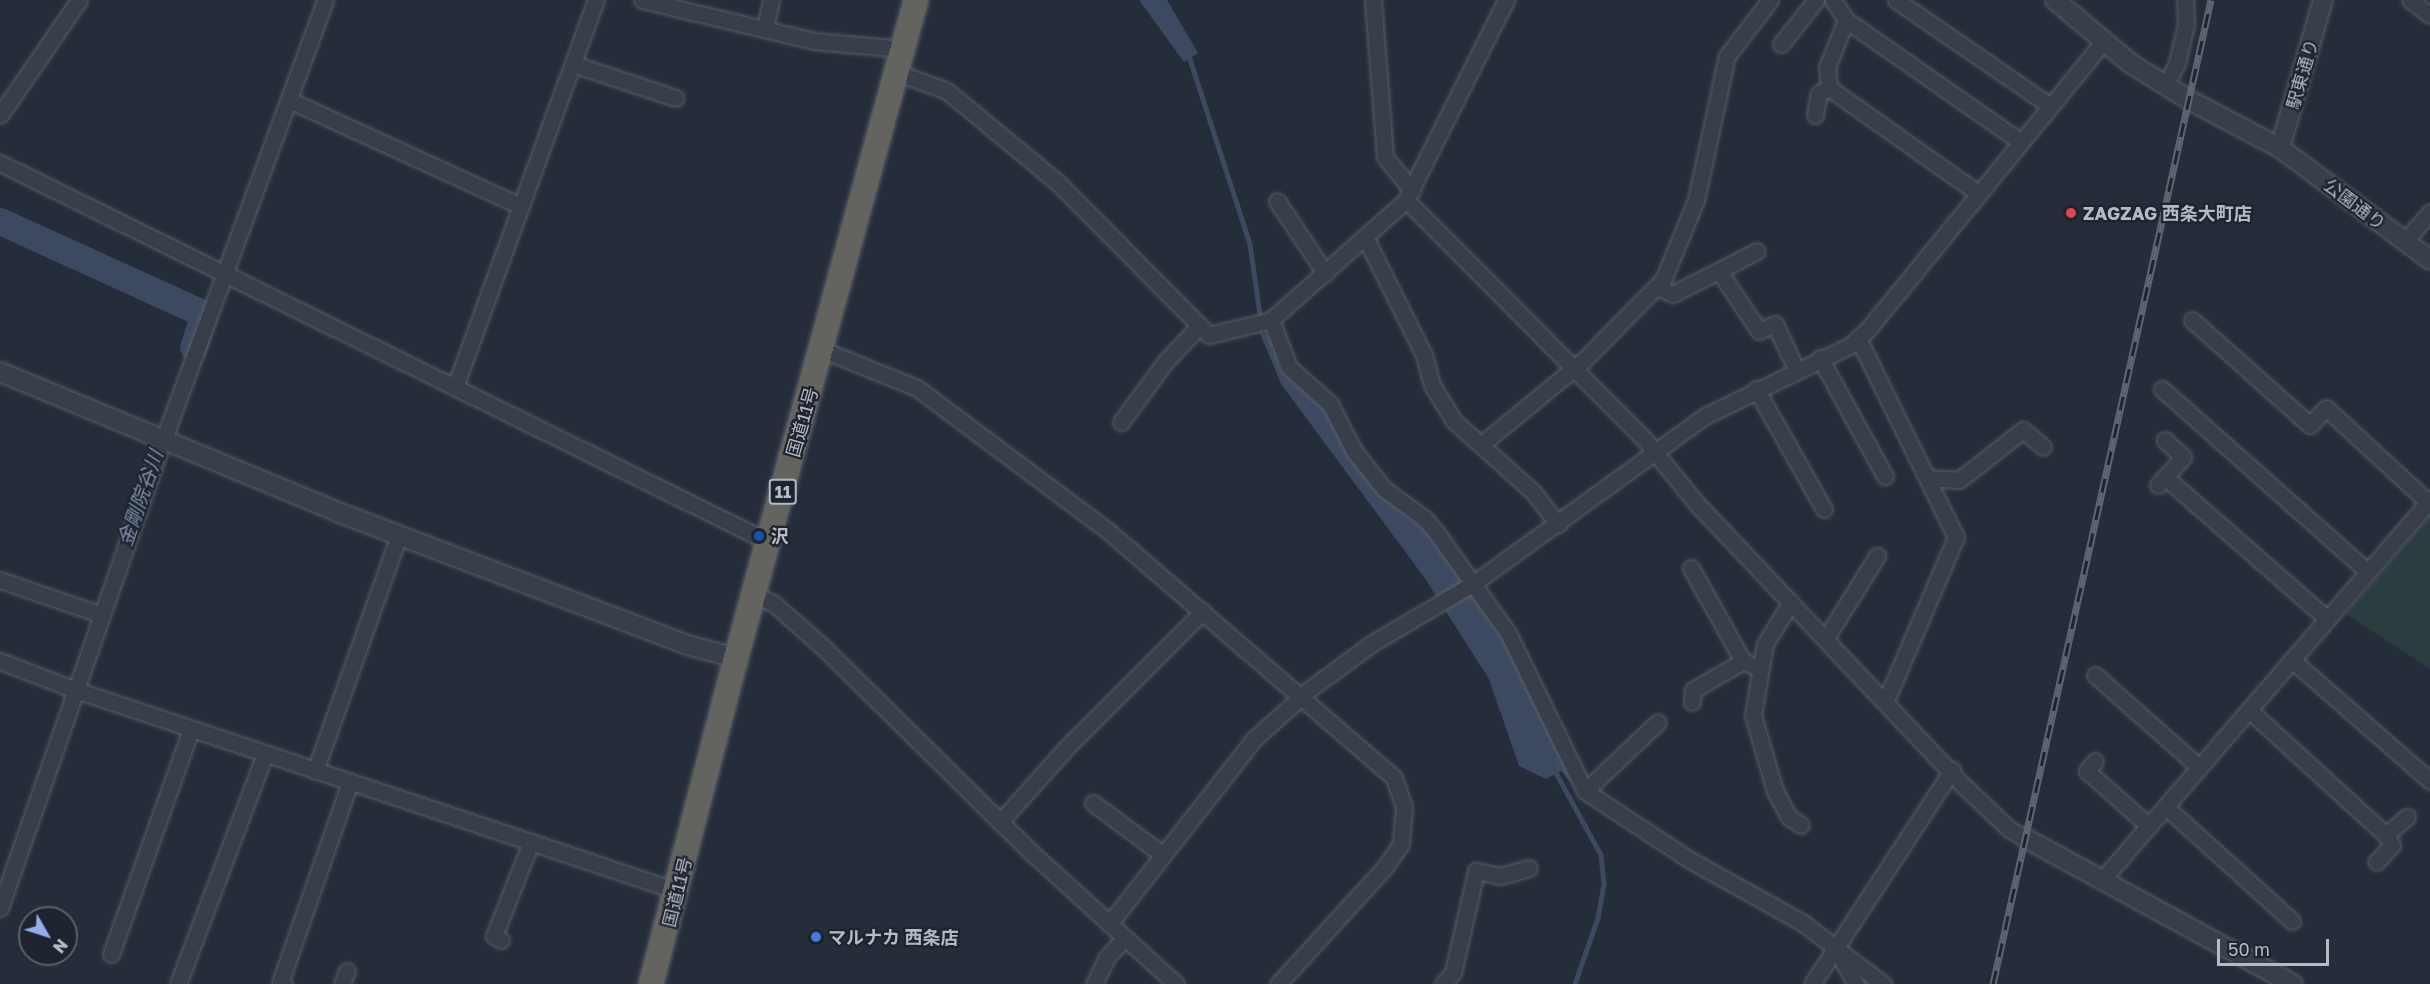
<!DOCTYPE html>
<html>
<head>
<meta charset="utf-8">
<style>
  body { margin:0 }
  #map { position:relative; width:2430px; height:984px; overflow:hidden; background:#262d3a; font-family:"Golos Text","Noto Sans JP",sans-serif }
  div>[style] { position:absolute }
  .green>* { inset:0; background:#2c3d3f }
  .water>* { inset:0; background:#3d4961 }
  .stream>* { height:4.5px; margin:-2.25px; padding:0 2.25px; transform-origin:2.25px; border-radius:2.25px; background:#3d4961 }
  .river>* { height:27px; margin:-13.5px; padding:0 13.5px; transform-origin:13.5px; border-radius:13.5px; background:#3d4961 }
  .roads { filter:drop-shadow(0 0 2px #575d68) drop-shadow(0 0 2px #575d68) }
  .minor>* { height:15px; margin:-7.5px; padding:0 7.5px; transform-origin:7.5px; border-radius:7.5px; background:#393f4a }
  .tertiary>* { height:18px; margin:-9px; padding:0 9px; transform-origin:9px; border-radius:9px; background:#393f4a }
  .trunk>* { height:24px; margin:-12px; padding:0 12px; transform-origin:12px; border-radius:12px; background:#636360 }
  .rail>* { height:7px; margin-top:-3.5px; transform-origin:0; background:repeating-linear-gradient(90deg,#1e242f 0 14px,#5e6573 0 28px); box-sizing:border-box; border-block:2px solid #5e6573 }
  .dots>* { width:16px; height:16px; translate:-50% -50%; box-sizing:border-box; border:3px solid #1e242f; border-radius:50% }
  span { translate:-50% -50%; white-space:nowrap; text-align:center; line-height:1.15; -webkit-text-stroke:4.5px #1e242f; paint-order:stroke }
  .shield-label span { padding:2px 4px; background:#1e242f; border:2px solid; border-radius:4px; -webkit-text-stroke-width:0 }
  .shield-label { font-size:16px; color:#b5bac6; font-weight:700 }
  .street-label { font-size:18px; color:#b5bac6 }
  .poi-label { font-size:18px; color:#b5bac6; font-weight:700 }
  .left { translate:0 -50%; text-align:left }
  .water-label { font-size:20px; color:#808eaa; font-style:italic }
  .north { position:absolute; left:18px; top:906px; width:60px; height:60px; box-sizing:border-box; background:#1e242f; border:2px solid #5a606b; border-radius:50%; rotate:129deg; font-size:16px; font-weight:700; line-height:24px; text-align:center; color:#b5bac6 }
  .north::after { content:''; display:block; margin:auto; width:21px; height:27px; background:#94aeec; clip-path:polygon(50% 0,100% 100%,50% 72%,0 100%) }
  .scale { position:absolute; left:2217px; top:939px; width:112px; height:27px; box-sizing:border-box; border:3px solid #b5bac6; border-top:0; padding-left:8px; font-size:18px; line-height:21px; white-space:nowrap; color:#b5bac6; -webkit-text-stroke:4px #1e242f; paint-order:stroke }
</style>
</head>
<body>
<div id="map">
  <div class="green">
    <i style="clip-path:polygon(2430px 515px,2430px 669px,2346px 614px)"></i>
  </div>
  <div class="water">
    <i style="clip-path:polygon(1139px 0,1167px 0,1198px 53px,1184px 62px)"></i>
    <i style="clip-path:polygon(1259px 331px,1270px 337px,1281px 371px,1328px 413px,1380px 495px,1425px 530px,1455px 567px,1461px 581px,1506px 641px,1575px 787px,1561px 771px,1546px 779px,1519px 766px,1489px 679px,1424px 577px,1281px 384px)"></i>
  </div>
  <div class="stream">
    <i style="left:1188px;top:53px;width:201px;rotate:72deg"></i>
    <i style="left:1250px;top:244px;width:78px;rotate:81.9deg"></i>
    <i style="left:1554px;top:769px;width:98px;rotate:61.3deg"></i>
    <i style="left:1601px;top:855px;width:29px;rotate:84deg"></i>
    <i style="left:1604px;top:884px;width:35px;rotate:100deg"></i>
    <i style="left:1598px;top:918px;width:70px;rotate:109.2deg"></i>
  </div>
  <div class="river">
    <i style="left:0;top:221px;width:224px;rotate:24.5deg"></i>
    <i style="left:204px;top:314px;width:35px;rotate:108deg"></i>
  </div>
  <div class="roads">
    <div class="minor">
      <i style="left:642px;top:0;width:177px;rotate:13.4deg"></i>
      <i style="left:814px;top:41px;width:89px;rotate:5.1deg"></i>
      <i style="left:1373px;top:0;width:157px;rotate:85.6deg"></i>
      <i style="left:1385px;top:157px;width:43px;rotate:50.7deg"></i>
      <i style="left:1833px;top:0;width:24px;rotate:57deg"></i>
      <i style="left:1846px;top:20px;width:213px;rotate:34.9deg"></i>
      <i style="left:1896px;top:0;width:187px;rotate:34.5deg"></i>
      <i style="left:2410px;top:0;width:25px;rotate:37deg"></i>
      <i style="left:765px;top:27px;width:28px;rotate:-77deg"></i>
      <i style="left:1781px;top:44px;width:56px;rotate:-51.5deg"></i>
      <i style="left:573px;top:64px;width:108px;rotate:18.3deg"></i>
      <i style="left:896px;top:72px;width:54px;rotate:20.4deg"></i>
      <i style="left:947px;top:91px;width:143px;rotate:39.6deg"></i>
      <i style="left:1057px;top:182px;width:216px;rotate:45.2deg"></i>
      <i style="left:1209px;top:335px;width:64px;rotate:-13.6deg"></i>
      <i style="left:1271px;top:320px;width:181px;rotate:-41.6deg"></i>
      <i style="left:1406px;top:200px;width:224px;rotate:-63.4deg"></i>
      <i style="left:2165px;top:86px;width:26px;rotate:-62deg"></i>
      <i style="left:2177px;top:63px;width:39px;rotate:-77deg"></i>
      <i style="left:2186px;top:25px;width:25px;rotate:-92deg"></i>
      <i style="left:1829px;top:88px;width:184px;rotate:35.2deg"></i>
      <i style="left:289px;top:100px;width:255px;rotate:24.6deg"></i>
      <i style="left:0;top:115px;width:140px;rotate:-55.5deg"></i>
      <i style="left:1815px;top:115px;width:22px;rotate:-80deg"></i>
      <i style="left:1819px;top:93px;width:11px;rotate:-27deg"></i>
      <i style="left:1829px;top:88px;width:21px;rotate:-95deg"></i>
      <i style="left:1827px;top:67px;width:51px;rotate:-68deg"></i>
      <i style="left:0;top:163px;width:857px;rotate:26.24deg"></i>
      <i style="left:1406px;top:200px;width:339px;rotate:45.1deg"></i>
      <i style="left:1645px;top:440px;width:84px;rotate:50.8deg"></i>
      <i style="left:1698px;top:505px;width:390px;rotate:46.6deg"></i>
      <i style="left:1966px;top:788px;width:59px;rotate:43.6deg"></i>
      <i style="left:2009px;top:829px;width:18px;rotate:29deg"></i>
      <i style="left:1277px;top:201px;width:87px;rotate:56.3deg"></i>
      <i style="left:1365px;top:237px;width:132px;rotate:63.4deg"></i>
      <i style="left:1424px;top:355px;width:31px;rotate:75deg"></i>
      <i style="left:1432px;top:385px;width:42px;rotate:58.6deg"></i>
      <i style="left:1454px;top:421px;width:106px;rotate:41.9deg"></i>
      <i style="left:1533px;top:492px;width:41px;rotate:52deg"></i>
      <i style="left:2405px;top:241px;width:38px;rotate:-49deg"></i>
      <i style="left:1719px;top:271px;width:72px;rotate:56.3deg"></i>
      <i style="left:1759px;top:331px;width:17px;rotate:-24deg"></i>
      <i style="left:1775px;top:324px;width:50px;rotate:65deg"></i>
      <i style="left:1657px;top:287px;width:17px;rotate:24deg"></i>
      <i style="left:1673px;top:294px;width:94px;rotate:-27.1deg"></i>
      <i style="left:1271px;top:320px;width:50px;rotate:69deg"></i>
      <i style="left:1289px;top:367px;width:55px;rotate:42.1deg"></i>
      <i style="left:1330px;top:404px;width:53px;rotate:62.9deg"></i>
      <i style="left:1354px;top:451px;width:48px;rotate:51.7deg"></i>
      <i style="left:1384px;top:489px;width:49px;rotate:35.9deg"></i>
      <i style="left:1424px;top:518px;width:18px;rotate:49deg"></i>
      <i style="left:1436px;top:532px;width:124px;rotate:54.5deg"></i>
      <i style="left:1508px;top:633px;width:176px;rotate:64deg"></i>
      <i style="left:1585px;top:791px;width:126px;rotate:33.3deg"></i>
      <i style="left:1690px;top:860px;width:129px;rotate:29.1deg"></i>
      <i style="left:1803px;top:923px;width:101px;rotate:37.3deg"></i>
      <i style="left:2192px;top:320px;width:158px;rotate:41.7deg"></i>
      <i style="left:2310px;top:425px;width:23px;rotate:-47deg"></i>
      <i style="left:2326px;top:408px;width:139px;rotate:42.7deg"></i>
      <i style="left:1858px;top:338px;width:222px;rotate:63.8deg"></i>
      <i style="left:1956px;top:537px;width:177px;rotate:113.2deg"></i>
      <i style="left:823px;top:350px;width:101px;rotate:22deg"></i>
      <i style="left:917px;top:388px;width:237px;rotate:36.8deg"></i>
      <i style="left:1107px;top:530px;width:379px;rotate:40.8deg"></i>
      <i style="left:1394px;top:778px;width:31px;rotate:71deg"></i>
      <i style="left:1404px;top:807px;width:37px;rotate:95deg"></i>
      <i style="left:1401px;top:844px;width:29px;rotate:125deg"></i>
      <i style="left:1384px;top:868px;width:157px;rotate:132.4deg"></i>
      <i style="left:1820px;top:358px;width:135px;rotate:61.2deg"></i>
      <i style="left:455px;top:387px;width:412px;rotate:-70deg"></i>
      <i style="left:1756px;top:389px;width:138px;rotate:60.5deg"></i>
      <i style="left:2162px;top:389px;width:276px;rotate:41.6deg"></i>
      <i style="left:1121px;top:422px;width:74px;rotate:-53.7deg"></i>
      <i style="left:1165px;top:362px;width:48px;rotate:-46.7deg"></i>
      <i style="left:1483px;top:443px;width:129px;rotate:-39.4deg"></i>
      <i style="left:1583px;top:361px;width:114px;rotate:-45.4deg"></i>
      <i style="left:1663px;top:280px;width:87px;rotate:-67.6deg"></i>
      <i style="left:1696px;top:200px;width:147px;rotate:-77.9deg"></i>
      <i style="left:1727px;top:56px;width:71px;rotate:-52.5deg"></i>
      <i style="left:2165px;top:477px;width:215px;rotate:41.2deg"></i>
      <i style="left:1929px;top:478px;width:30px;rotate:4deg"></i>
      <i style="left:1959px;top:480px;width:81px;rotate:-38deg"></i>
      <i style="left:2023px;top:430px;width:26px;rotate:40deg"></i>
      <i style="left:2158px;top:485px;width:38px;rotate:-48deg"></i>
      <i style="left:2183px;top:457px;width:25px;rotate:-137deg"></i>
      <i style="left:1691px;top:568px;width:107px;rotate:60.8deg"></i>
      <i style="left:1743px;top:661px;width:17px;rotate:25deg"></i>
      <i style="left:0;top:580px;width:108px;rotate:18.9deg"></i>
      <i style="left:754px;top:595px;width:21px;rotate:23deg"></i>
      <i style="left:773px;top:603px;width:69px;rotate:41.5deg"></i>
      <i style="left:825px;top:649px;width:291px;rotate:44.6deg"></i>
      <i style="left:1032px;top:853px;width:195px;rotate:42.3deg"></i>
      <i style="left:1791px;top:602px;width:49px;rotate:121.8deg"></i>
      <i style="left:1765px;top:644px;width:72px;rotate:99.6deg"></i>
      <i style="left:1753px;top:715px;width:79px;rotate:73.9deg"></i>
      <i style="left:1775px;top:791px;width:30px;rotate:62deg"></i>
      <i style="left:1789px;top:817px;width:14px;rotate:34deg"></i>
      <i style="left:1826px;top:638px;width:97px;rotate:-58.1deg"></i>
      <i style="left:2292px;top:660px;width:184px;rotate:41.2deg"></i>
      <i style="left:0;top:661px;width:81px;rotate:20.9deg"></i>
      <i style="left:76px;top:690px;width:634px;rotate:18.49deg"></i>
      <i style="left:2095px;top:675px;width:139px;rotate:41.5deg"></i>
      <i style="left:1692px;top:702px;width:12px;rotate:-85deg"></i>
      <i style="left:1693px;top:690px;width:58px;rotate:-30.1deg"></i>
      <i style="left:2249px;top:710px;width:185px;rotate:42.4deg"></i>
      <i style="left:2386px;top:835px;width:12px;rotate:59deg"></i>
      <i style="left:2392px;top:845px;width:23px;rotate:133deg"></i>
      <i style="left:2095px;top:761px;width:13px;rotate:129deg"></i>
      <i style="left:2087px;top:771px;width:83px;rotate:41.6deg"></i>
      <i style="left:315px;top:771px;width:251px;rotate:-70.4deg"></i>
      <i style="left:1585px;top:791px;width:100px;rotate:-43.4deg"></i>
      <i style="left:1093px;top:803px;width:87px;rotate:36.6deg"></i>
      <i style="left:2166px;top:807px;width:170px;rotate:42.1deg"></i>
      <i style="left:1000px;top:822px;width:101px;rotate:-48.2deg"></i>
      <i style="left:1067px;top:747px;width:192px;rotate:-45deg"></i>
      <i style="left:2386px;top:835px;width:28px;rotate:-41deg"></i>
      <i style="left:2102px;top:880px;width:502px;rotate:-49.2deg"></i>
      <i style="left:0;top:908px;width:495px;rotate:-70.8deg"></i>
      <i style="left:163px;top:441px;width:470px;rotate:-69.8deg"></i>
      <i style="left:1109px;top:924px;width:235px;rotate:-51.9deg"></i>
      <i style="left:1254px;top:739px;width:75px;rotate:-41.8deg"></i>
      <i style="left:1310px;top:689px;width:76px;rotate:-36.4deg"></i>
      <i style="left:1371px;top:644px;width:120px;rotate:-30.6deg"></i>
      <i style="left:1474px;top:583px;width:285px;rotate:-35.9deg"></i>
      <i style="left:1705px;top:416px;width:162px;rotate:-25.9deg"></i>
      <i style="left:1851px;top:345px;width:25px;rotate:-43deg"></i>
      <i style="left:1869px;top:328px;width:371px;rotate:-50.7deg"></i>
      <i style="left:501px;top:940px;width:8px;rotate:-150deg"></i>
      <i style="left:494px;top:936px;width:101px;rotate:-68.5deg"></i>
      <i style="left:1838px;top:953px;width:36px;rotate:60deg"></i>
      <i style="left:111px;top:954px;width:239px;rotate:-70.4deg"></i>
      <i style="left:178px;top:984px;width:246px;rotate:-69.3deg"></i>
      <i style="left:284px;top:984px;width:4px;rotate:-166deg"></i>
      <i style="left:280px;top:983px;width:213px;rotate:-70.8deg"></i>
      <i style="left:342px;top:984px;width:14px;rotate:-69deg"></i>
      <i style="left:1094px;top:984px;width:30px;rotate:-64deg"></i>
      <i style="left:1107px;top:957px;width:26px;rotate:-47deg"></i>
      <i style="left:1443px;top:984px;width:15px;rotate:-48deg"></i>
      <i style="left:1453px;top:973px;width:105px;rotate:-77.3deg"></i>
      <i style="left:1476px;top:871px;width:25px;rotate:11deg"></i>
      <i style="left:1501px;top:876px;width:29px;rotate:-16deg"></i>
      <i style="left:1812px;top:984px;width:256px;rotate:-56.8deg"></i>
    </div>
    <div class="tertiary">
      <i style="left:2055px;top:0;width:98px;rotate:40deg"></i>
      <i style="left:2130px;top:63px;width:70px;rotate:32.1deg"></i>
      <i style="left:2189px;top:100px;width:103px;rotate:27.8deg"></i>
      <i style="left:2280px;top:148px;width:187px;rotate:36.7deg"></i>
      <i style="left:2280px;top:148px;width:154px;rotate:-73.8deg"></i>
      <i style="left:0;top:372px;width:368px;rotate:22.5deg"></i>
      <i style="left:340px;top:513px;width:375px;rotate:20.8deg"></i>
      <i style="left:691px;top:646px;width:47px;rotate:14.9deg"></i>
      <i style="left:2025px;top:838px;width:305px;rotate:28.6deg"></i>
    </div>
    <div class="trunk">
      <i style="left:651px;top:984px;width:337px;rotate:-75.4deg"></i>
      <i style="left:736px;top:658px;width:682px;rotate:-74.7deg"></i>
    </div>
  </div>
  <div class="rail">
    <i style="left:1993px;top:984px;width:1008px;rotate:-77.51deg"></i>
  </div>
  <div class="dots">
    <i style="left:2071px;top:213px;background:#e0444e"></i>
    <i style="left:759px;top:536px;background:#1a4fb4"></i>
    <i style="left:816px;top:937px;background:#3f7fe0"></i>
  </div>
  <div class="shield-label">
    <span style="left:783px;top:492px">11</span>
  </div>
  <div class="street-label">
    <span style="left:2302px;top:74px;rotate:-74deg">駅東通り</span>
    <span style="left:2355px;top:204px;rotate:37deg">公園通り</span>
    <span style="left:802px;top:422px;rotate:-74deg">国道11号</span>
    <span style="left:677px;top:892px;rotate:-76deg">国道11号</span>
  </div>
  <div class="poi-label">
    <span class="left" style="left:2083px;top:213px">ZAGZAG 西条大町店</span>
    <span class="left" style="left:771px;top:536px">沢</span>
    <span class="left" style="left:828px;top:937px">マルナカ 西条店</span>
  </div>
  <div class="water-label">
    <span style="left:140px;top:498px;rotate:-71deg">金剛院谷川</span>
  </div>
  <div class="north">N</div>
  <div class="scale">50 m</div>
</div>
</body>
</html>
